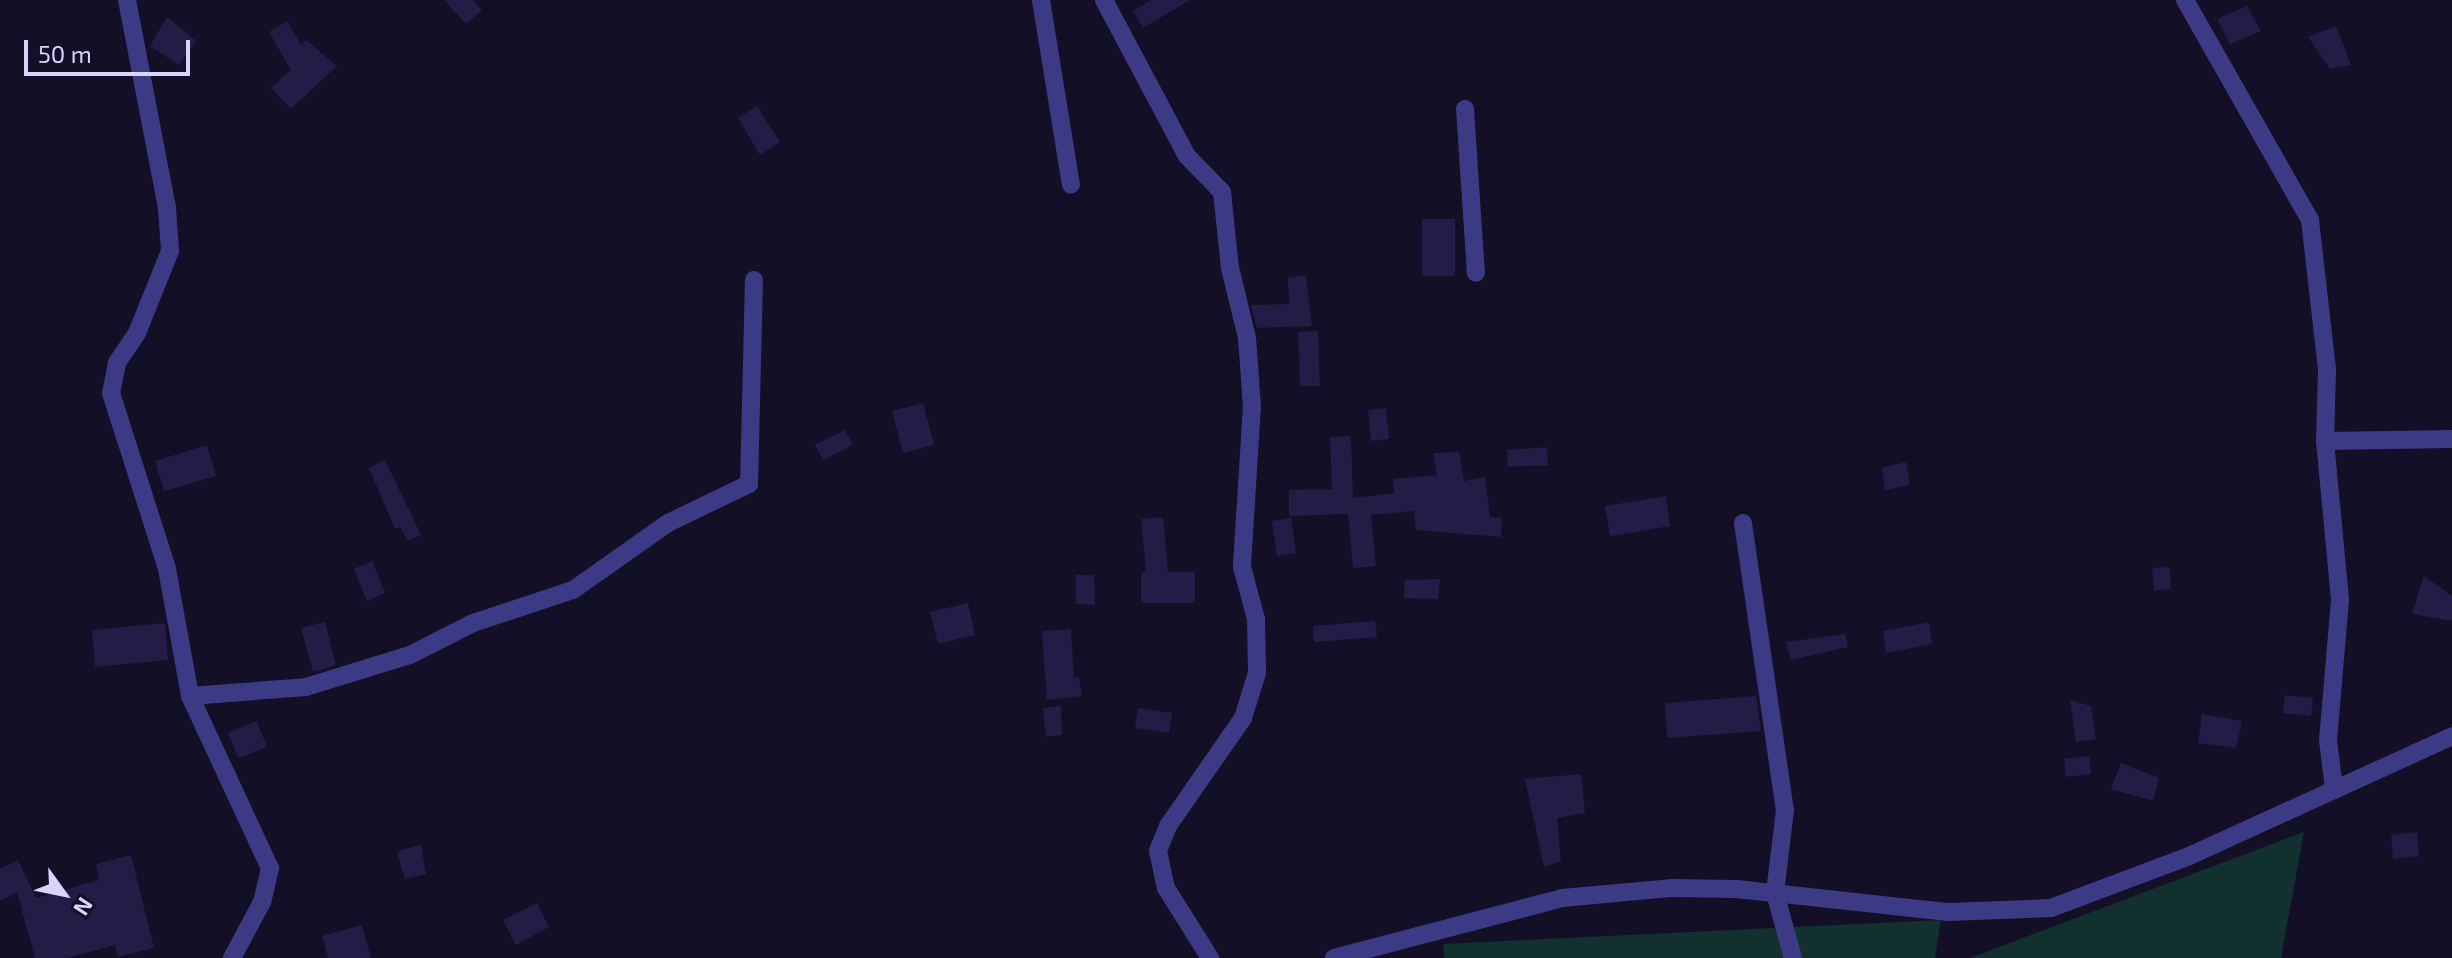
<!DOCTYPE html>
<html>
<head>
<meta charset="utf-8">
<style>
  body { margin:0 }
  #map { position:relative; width:2452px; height:958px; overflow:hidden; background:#130f26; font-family:"Exo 2",sans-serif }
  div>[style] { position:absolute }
  .green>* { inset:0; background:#12302f }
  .building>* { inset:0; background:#241b47 }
  .minor>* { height:18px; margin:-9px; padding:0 9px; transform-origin:9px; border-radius:9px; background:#3d3a85 }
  span { translate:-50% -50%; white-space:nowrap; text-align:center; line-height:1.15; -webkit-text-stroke:6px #130f26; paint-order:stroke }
  .north { position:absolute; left:24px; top:854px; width:80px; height:80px; -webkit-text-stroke:6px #130f26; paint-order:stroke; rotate:123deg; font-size:22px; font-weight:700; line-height:32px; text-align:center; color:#d9d4ff }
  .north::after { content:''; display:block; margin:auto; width:28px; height:36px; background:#d9d4ff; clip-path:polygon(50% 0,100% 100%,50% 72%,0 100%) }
  .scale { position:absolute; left:24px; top:40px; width:166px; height:36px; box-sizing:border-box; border:4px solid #d9d4ff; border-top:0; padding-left:10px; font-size:24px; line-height:28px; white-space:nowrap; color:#d9d4ff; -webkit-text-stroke:6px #130f26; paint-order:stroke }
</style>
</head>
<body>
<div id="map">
  <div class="green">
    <i style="clip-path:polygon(2304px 832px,2281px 958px,1970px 958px)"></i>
    <i style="clip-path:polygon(1941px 920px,1935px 958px,1444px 958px,1443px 944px)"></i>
  </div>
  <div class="building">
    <i style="clip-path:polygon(444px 0,473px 0,482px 10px,466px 24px)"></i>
    <i style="clip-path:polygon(1151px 0,1190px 0,1143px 28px,1133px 11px)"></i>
    <i style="clip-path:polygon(2247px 6px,2261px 31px,2230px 44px,2217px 19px)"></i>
    <i style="clip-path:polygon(167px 17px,196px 41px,179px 65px,150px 46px)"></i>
    <i style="clip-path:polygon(287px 21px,301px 45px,306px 40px,337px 66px,291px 109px,271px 88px,291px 70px,269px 32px)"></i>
    <i style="clip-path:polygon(2336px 26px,2351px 65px,2330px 69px,2308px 37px)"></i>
    <i style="clip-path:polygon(757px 106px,780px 142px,760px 155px,738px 118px)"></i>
    <i style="clip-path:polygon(1422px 219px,1455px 219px,1455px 276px,1422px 276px)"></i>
    <i style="clip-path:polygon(1306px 275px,1312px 326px,1257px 328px,1251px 305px,1290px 304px,1287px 278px)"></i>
    <i style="clip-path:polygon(1318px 331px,1320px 386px,1300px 386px,1298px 332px)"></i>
    <i style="clip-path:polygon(923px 403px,934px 445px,903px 453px,892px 411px)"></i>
    <i style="clip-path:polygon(1386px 408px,1389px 439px,1371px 441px,1368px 410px)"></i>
    <i style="clip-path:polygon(845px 430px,853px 445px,823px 460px,815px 445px)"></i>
    <i style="clip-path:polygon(1351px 436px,1353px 498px,1394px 493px,1393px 479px,1437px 475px,1433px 453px,1459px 452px,1464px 481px,1485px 477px,1490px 517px,1502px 518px,1501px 537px,1416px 530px,1414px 511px,1371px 515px,1376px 566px,1353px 568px,1348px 514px,1289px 516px,1289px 490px,1332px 489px,1330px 437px)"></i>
    <i style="clip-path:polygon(207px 445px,216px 476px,164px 491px,155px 461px)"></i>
    <i style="clip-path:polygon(1547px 447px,1548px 465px,1508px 467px,1507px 450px)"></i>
    <i style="clip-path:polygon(385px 460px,421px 535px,408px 541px,400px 527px,395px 529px,369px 468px)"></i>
    <i style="clip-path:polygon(1906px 462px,1910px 485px,1885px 490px,1882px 468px)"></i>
    <i style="clip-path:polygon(1666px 496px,1670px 526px,1610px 536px,1605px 506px)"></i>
    <i style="clip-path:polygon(1163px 517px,1168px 572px,1195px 572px,1195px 603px,1141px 603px,1141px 573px,1146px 572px,1141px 519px)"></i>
    <i style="clip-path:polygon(1291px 518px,1296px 553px,1277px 556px,1272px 521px)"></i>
    <i style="clip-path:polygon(372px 561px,385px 593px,367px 601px,354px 569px)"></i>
    <i style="clip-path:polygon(2170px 567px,2171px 589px,2154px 591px,2152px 568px)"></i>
    <i style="clip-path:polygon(1076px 575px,1094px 575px,1095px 605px,1076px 604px)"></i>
    <i style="clip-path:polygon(2424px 576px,2452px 596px,2452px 621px,2412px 614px)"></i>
    <i style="clip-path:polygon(1440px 579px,1438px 599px,1404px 598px,1405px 580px)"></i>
    <i style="clip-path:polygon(968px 603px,975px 635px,938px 644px,930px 612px)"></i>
    <i style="clip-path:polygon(1375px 621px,1377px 637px,1314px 642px,1313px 626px)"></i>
    <i style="clip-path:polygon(325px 622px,336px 665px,313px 672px,301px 628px)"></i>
    <i style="clip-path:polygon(1929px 622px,1932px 644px,1886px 653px,1883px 631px)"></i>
    <i style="clip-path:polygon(165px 623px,168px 660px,95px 667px,92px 630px)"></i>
    <i style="clip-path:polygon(1071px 629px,1074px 678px,1079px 677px,1082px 696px,1047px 700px,1042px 631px)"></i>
    <i style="clip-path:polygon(1845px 634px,1848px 647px,1791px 660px,1786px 642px)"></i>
    <i style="clip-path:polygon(2285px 695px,2313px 698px,2311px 716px,2283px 713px)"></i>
    <i style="clip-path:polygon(1756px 696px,1761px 731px,1667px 738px,1665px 703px)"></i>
    <i style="clip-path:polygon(2070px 700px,2091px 706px,2096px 739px,2076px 742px)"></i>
    <i style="clip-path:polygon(1061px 706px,1062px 735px,1046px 737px,1043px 708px)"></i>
    <i style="clip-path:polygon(1138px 708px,1172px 713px,1169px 733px,1135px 728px)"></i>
    <i style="clip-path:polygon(2202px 714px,2242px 721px,2236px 748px,2198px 743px)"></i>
    <i style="clip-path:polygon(257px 721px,267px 747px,238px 758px,228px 733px)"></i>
    <i style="clip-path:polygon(2089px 756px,2091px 774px,2066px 777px,2064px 759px)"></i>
    <i style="clip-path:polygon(2121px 763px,2159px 778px,2153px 801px,2111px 789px)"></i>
    <i style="clip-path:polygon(1581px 774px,1585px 813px,1557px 818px,1561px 861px,1544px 867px,1525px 779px)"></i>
    <i style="clip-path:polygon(2417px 832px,2419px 856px,2393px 859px,2391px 835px)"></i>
    <i style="clip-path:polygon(421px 844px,426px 874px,405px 879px,397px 852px)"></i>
    <i style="clip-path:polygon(131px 855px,154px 948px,118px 957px,115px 945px,67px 958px,35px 958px,17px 892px,0 901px,0 869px,18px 860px,36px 898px,99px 880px,96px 864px)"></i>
    <i style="clip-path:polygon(537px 903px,549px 927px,516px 945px,503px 920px)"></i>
    <i style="clip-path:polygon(362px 925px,371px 958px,328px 958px,322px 936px)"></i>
  </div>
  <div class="minor">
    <i style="left:127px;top:0;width:212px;rotate:79.1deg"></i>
    <i style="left:167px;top:208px;width:43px;rotate:86deg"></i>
    <i style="left:170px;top:251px;width:88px;rotate:111.9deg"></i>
    <i style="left:137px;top:333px;width:36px;rotate:124deg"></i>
    <i style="left:117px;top:363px;width:31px;rotate:101deg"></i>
    <i style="left:111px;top:393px;width:185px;rotate:72.3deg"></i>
    <i style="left:167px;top:569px;width:129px;rotate:79.7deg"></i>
    <i style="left:190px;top:696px;width:190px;rotate:65.1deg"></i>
    <i style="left:270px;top:868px;width:35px;rotate:103deg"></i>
    <i style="left:262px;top:902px;width:64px;rotate:118.2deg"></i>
    <i style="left:1041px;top:0;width:187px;rotate:80.8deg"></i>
    <i style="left:1104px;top:0;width:177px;rotate:62deg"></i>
    <i style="left:1187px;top:156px;width:50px;rotate:45.8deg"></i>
    <i style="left:1222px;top:192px;width:76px;rotate:84deg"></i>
    <i style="left:1230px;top:268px;width:72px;rotate:76.3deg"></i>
    <i style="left:1247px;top:338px;width:68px;rotate:85.8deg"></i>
    <i style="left:1252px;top:406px;width:161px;rotate:93.6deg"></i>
    <i style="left:1242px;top:567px;width:54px;rotate:74.9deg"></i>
    <i style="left:1256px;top:619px;width:54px;rotate:88.9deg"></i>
    <i style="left:1257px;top:673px;width:47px;rotate:107.3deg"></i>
    <i style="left:1243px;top:718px;width:131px;rotate:124.8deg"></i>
    <i style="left:1168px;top:826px;width:27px;rotate:112deg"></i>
    <i style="left:1158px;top:851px;width:38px;rotate:78deg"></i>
    <i style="left:1166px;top:888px;width:83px;rotate:57.8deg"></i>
    <i style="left:2185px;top:0;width:253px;rotate:60.4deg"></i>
    <i style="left:2310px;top:220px;width:151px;rotate:83.5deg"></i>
    <i style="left:2327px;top:370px;width:71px;rotate:91.6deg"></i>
    <i style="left:2325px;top:441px;width:160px;rotate:84.6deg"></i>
    <i style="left:2340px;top:600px;width:141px;rotate:94.9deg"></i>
    <i style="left:2328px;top:740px;width:49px;rotate:83deg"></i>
    <i style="left:1465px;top:109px;width:164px;rotate:86.2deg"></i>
    <i style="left:2325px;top:441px;width:127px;rotate:-0.9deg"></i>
    <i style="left:1743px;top:523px;width:290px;rotate:81.7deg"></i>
    <i style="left:1785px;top:810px;width:84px;rotate:96.9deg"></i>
    <i style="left:1775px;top:893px;width:67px;rotate:74.5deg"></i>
    <i style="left:190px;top:696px;width:116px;rotate:-4.4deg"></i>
    <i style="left:306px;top:687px;width:109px;rotate:-17.1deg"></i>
    <i style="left:410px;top:655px;width:71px;rotate:-26.9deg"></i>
    <i style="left:473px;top:623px;width:105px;rotate:-18.3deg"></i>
    <i style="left:573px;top:590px;width:116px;rotate:-35.2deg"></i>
    <i style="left:668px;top:523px;width:90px;rotate:-25.7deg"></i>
    <i style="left:749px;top:484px;width:204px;rotate:-88.6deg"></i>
    <i style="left:1334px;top:958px;width:236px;rotate:-14.7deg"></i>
    <i style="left:1562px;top:898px;width:109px;rotate:-5.2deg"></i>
    <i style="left:1671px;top:888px;width:65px;rotate:0.9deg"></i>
    <i style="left:1736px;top:889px;width:214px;rotate:6.2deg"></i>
    <i style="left:1949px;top:912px;width:102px;rotate:-2.2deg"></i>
    <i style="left:2051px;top:908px;width:145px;rotate:-20.6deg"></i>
    <i style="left:2187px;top:857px;width:291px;rotate:-24.5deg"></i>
  </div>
  <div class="north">N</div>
  <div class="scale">50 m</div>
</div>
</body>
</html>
